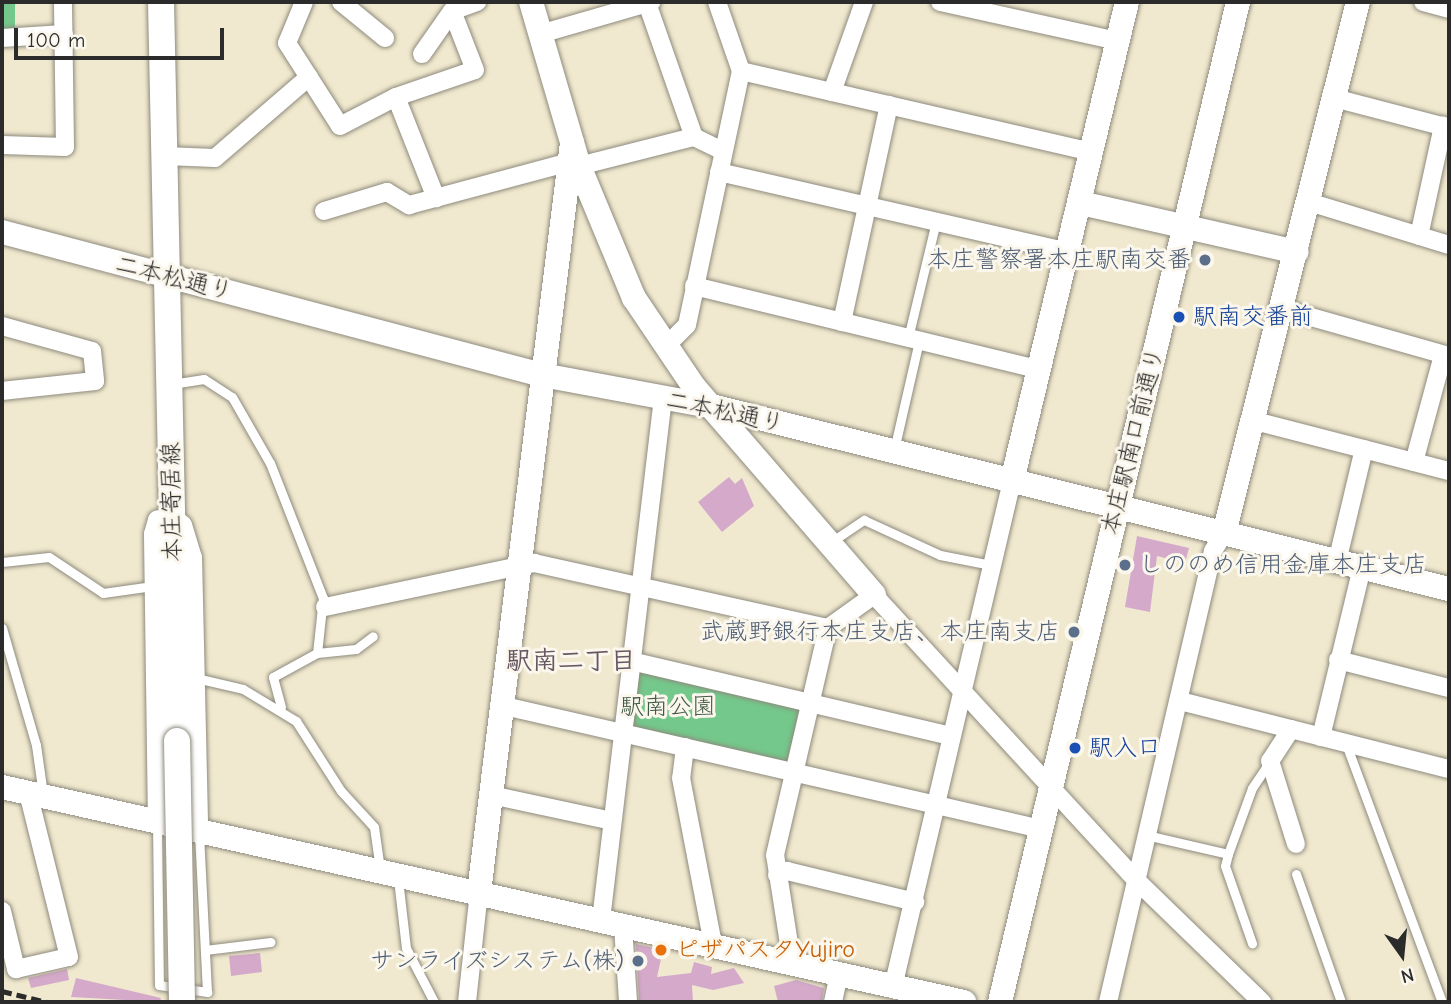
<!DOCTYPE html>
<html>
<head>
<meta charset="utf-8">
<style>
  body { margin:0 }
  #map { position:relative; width:1451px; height:1004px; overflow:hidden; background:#f0e9cf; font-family:"Comic Neue","Klee One",sans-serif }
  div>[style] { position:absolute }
  .green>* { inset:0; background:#74c88b }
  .building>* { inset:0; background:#d4a9ca }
  .roads { filter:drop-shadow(0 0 2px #8e8a7d) drop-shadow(0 0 2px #8e8a7d) }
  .lane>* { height:9px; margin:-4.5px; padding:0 4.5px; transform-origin:4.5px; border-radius:4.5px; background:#fff }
  .street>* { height:18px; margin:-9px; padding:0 9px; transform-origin:9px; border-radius:9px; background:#fff }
  .secondary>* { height:24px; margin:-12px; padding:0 12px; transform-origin:12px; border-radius:12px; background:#fff }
  .primary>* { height:26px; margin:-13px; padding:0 13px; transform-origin:13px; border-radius:13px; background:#fff }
  .rail>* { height:4.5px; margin-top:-2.25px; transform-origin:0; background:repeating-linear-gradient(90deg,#2b2b2b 0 10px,transparent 0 15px) }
  .bridges { filter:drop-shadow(0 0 2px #8e8a7d) drop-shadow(0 0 2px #8e8a7d) }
  .primary-bridge>* { height:26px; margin:-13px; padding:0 13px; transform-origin:13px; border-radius:13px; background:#fff }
  .dots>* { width:19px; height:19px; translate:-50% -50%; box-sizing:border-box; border:4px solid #fbf7ec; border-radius:50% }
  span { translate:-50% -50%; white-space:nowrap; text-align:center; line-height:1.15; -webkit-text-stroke:6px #fbf7ec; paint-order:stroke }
  .service-label { font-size:24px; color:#4e5e75 }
  .right { translate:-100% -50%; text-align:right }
  .left { translate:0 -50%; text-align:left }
  .street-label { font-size:24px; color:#2b2b2b }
  .transit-label { font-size:24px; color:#164399 }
  .park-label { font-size:24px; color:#415a48 }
  .food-label { font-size:24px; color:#c56008 }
  .neighbourhood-label { font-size:26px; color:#665763; font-weight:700 }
  .frame { position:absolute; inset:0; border:4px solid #2b2b2b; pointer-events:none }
  .north { position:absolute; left:1367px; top:920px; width:70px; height:70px; -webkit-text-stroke:5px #fbf7ec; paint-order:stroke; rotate:165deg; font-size:19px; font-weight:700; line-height:28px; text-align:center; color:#2b2b2b }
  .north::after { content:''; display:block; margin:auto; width:24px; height:32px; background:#2b2b2b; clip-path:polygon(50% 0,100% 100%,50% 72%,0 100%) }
  .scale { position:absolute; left:14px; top:28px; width:210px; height:32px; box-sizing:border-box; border:4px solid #2b2b2b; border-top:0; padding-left:9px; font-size:21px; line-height:24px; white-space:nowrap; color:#2b2b2b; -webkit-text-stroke:5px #fbf7ec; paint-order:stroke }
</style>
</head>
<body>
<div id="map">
  <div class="green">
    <i style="clip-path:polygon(2px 2px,15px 2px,15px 30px,2px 31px)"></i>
    <i style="clip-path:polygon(633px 670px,801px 705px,791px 762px,629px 727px)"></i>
  </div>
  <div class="building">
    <i style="clip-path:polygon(729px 477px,735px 484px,742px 478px,754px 506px,722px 532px,698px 502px)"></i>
    <i style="clip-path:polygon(1137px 536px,1189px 548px,1185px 563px,1157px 556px,1150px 612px,1125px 607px)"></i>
    <i style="clip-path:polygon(636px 944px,663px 950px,657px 977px,691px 973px,694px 962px,712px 967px,711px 974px,734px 968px,744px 983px,713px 990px,692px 985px,693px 1002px,639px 1002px)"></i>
    <i style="clip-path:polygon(260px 953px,262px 972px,231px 976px,229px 956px)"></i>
    <i style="clip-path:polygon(67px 969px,69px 980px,31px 988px,28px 978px)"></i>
    <i style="clip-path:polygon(76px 978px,161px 998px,160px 1002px,71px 997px)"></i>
    <i style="clip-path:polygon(796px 980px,824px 988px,822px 1002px,778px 1002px,774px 986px)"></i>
  </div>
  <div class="roads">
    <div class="lane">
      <i style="left:908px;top:338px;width:120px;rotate:-76.5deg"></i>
      <i style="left:172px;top:384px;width:32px;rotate:-9deg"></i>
      <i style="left:204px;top:379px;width:33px;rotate:33deg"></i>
      <i style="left:232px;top:397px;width:76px;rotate:60.1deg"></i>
      <i style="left:270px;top:463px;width:145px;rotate:68.6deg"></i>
      <i style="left:323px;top:598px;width:55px;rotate:96.2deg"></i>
      <i style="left:894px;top:450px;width:112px;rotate:-77.1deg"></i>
      <i style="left:831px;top:542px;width:40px;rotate:-34deg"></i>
      <i style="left:864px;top:520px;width:84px;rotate:24.7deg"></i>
      <i style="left:940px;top:555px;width:52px;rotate:11.1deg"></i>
      <i style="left:2px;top:562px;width:47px;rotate:-6.1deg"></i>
      <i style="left:49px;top:557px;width:65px;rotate:33.7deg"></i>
      <i style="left:103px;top:593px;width:50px;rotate:-8deg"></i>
      <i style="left:2px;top:628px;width:122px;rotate:73.8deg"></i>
      <i style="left:36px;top:745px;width:49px;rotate:81.9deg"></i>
      <i style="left:196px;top:678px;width:48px;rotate:13.2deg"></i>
      <i style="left:243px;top:689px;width:62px;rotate:31.1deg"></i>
      <i style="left:296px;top:721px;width:83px;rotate:57.3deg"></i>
      <i style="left:341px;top:791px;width:49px;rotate:47.5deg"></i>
      <i style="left:374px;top:827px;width:42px;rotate:81.9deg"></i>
      <i style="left:281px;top:707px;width:31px;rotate:-105deg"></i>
      <i style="left:273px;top:677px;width:50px;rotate:-28.6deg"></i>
      <i style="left:317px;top:653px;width:39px;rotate:-6deg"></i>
      <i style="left:356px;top:649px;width:21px;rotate:-37deg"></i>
      <i style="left:1346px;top:744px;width:275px;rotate:69.6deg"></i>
      <i style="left:157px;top:823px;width:162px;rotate:89.3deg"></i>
      <i style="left:159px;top:985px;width:49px;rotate:8.3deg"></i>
      <i style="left:207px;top:992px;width:159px;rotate:-92.9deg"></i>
      <i style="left:1146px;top:835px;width:84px;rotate:13deg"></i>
      <i style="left:1228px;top:854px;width:70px;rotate:-70deg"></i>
      <i style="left:1252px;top:788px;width:32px;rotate:-56deg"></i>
      <i style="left:1228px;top:854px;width:12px;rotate:104deg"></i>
      <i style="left:1225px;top:866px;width:82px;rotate:70.7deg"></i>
      <i style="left:1296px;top:874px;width:136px;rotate:70.6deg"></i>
      <i style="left:398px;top:879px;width:69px;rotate:83.4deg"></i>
      <i style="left:406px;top:948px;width:61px;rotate:62.6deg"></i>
      <i style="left:205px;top:950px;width:66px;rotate:-6.9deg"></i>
    </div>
    <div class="street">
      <i style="left:304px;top:2px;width:44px;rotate:112.5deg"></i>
      <i style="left:287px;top:43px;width:98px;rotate:57.4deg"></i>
      <i style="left:340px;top:126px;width:63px;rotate:-27.4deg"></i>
      <i style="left:396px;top:97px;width:83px;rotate:-18.9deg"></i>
      <i style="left:475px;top:70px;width:63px;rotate:-111.3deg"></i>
      <i style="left:452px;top:11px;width:27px;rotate:-20deg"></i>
      <i style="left:341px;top:2px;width:57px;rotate:39.3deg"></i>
      <i style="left:940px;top:2px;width:182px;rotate:12.4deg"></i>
      <i style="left:1423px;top:2px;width:27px;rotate:15deg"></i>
      <i style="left:647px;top:3px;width:142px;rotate:70.7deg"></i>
      <i style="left:540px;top:34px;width:116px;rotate:-16.1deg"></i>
      <i style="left:2px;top:38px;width:62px;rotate:-3.7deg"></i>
      <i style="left:422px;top:54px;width:52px;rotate:-55.1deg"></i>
      <i style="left:741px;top:71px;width:360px;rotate:13deg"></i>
      <i style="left:832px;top:92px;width:96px;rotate:-70.4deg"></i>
      <i style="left:396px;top:97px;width:109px;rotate:68.4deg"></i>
      <i style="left:1334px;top:98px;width:119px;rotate:14.6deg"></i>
      <i style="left:2px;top:145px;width:63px;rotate:1.8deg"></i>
      <i style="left:65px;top:147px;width:145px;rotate:-90.8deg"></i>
      <i style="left:165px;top:156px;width:50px;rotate:2.3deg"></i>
      <i style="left:215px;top:158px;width:124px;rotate:-40.8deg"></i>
      <i style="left:579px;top:166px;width:119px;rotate:-14.2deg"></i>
      <i style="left:694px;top:137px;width:32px;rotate:26deg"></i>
      <i style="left:719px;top:172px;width:359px;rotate:12.9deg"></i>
      <i style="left:1309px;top:202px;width:146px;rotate:17.1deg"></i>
      <i style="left:324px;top:211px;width:66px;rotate:-16.8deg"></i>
      <i style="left:387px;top:192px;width:26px;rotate:31deg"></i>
      <i style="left:409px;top:205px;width:167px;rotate:-15deg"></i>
      <i style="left:1419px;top:236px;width:113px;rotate:-77.7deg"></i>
      <i style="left:694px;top:286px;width:356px;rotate:13.6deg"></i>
      <i style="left:1283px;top:309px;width:173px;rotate:15.8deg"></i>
      <i style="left:842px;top:322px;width:222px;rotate:-77.8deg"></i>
      <i style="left:2px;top:326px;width:93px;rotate:15.5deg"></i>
      <i style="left:92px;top:351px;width:30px;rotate:84deg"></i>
      <i style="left:95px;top:381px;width:94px;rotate:173.9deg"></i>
      <i style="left:665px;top:347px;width:31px;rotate:-45deg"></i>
      <i style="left:687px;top:325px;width:260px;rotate:-78deg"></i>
      <i style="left:741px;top:71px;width:73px;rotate:-109.2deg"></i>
      <i style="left:1255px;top:421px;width:200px;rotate:14.5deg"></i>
      <i style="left:1414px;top:462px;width:111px;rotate:-74.8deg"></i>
      <i style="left:1337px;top:562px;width:116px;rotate:-76.6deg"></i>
      <i style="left:325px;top:607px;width:214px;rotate:-11.9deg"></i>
      <i style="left:534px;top:563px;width:301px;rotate:12.5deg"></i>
      <i style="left:1338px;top:660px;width:114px;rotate:14.2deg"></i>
      <i style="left:631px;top:661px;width:329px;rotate:13.2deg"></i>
      <i style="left:1180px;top:701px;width:277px;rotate:14.2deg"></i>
      <i style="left:500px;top:705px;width:555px;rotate:12.91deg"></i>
      <i style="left:1291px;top:729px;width:38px;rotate:123deg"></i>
      <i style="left:1270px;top:761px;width:87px;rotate:72.6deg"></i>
      <i style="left:1321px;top:737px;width:174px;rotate:-76.4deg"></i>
      <i style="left:685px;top:747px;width:31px;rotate:97deg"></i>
      <i style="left:681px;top:778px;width:169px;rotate:79.1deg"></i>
      <i style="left:491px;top:795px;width:124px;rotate:12.1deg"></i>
      <i style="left:157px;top:822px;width:288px;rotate:-90.8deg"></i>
      <i style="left:153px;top:534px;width:15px;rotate:-74deg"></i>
      <i style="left:157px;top:520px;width:16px;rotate:-15deg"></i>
      <i style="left:172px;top:516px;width:14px;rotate:39deg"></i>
      <i style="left:183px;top:525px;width:34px;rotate:73deg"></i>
      <i style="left:193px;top:557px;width:274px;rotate:88.7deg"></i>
      <i style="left:777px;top:875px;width:11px;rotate:-22deg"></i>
      <i style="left:787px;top:871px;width:132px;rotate:13.6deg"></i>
      <i style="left:2px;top:911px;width:60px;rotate:76.4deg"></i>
      <i style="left:16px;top:969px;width:54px;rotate:-12.8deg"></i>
      <i style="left:69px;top:957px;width:169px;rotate:-104deg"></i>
      <i style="left:601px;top:920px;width:526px;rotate:-83.23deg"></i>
      <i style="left:623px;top:926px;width:76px;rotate:86.2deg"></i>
      <i style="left:792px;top:963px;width:109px;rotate:-98.9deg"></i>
      <i style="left:775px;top:855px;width:233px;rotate:-76.9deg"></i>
      <i style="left:828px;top:628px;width:57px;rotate:-35.7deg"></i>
      <i style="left:874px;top:595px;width:386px;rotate:47.4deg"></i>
      <i style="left:1135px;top:879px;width:177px;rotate:44.1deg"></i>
      <i style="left:893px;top:987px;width:520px;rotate:-76.77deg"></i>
      <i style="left:467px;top:1002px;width:111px;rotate:-83.8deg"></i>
      <i style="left:833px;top:1002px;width:29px;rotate:-78deg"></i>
      <i style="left:1108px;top:1002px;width:463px;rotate:-76.9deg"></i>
      <i style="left:1213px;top:551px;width:21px;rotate:-59deg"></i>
    </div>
    <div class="secondary">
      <i style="left:531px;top:2px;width:171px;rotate:73.7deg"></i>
      <i style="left:579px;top:166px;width:143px;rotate:67.4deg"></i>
      <i style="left:634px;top:298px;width:107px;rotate:56deg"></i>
      <i style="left:694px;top:387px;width:275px;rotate:49.1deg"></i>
      <i style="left:1081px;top:203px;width:221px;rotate:12.8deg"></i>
      <i style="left:2px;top:232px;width:559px;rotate:14.83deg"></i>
      <i style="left:542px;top:375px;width:176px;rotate:10.5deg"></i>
      <i style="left:715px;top:407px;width:756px;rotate:13.93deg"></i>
      <i style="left:1012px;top:481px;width:493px;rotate:-76.5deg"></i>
      <i style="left:1224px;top:533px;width:548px;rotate:-75.84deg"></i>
      <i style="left:2px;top:787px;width:986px;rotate:12.6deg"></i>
      <i style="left:479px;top:892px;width:755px;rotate:-82.92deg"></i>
      <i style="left:1000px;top:1002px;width:1028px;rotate:-76.61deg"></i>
    </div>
    <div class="primary">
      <i style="left:161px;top:2px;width:739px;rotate:88.76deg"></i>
    </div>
  </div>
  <div class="rail">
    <i style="left:2px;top:991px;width:46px;rotate:13.7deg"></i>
  </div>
  <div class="bridges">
    <div class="primary-bridge">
      <i style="left:177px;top:741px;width:261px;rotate:88.9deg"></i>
    </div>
  </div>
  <div class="dots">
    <i style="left:1205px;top:260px;background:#5c6f8a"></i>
    <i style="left:1179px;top:317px;background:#1a4fb4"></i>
    <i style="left:1125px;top:565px;background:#5c6f8a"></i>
    <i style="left:1074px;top:632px;background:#5c6f8a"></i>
    <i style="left:1075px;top:748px;background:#1a4fb4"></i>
    <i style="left:661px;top:950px;background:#e8710a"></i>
    <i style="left:638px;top:961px;background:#5c6f8a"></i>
  </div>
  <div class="service-label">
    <span class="right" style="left:1191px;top:260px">本庄警察署本庄駅南交番</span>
    <span class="left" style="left:1139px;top:565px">しののめ信用金庫本庄支店</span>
    <span class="right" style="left:1060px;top:632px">武蔵野銀行本庄支店、本庄南支店</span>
    <span class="right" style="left:624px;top:961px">サンライズシステム(株)</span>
  </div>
  <div class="street-label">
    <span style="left:174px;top:278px;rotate:14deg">二本松通り</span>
    <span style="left:725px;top:412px;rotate:12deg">二本松通り</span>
    <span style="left:1133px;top:441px;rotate:-76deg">本庄駅南口前通り</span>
    <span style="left:172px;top:502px;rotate:-91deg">本庄寄居線</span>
  </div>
  <div class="transit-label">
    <span class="left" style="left:1193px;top:317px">駅南交番前</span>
    <span class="left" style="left:1089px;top:748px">駅入口</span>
  </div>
  <div class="park-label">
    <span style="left:668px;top:707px">駅南公園</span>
  </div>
  <div class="food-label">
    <span class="left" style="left:675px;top:950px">ピザパスタYujiro</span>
  </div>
  <div class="neighbourhood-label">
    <span style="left:571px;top:662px">駅南二丁目</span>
  </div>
  <div class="frame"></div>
  <div class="north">N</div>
  <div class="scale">100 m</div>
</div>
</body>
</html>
